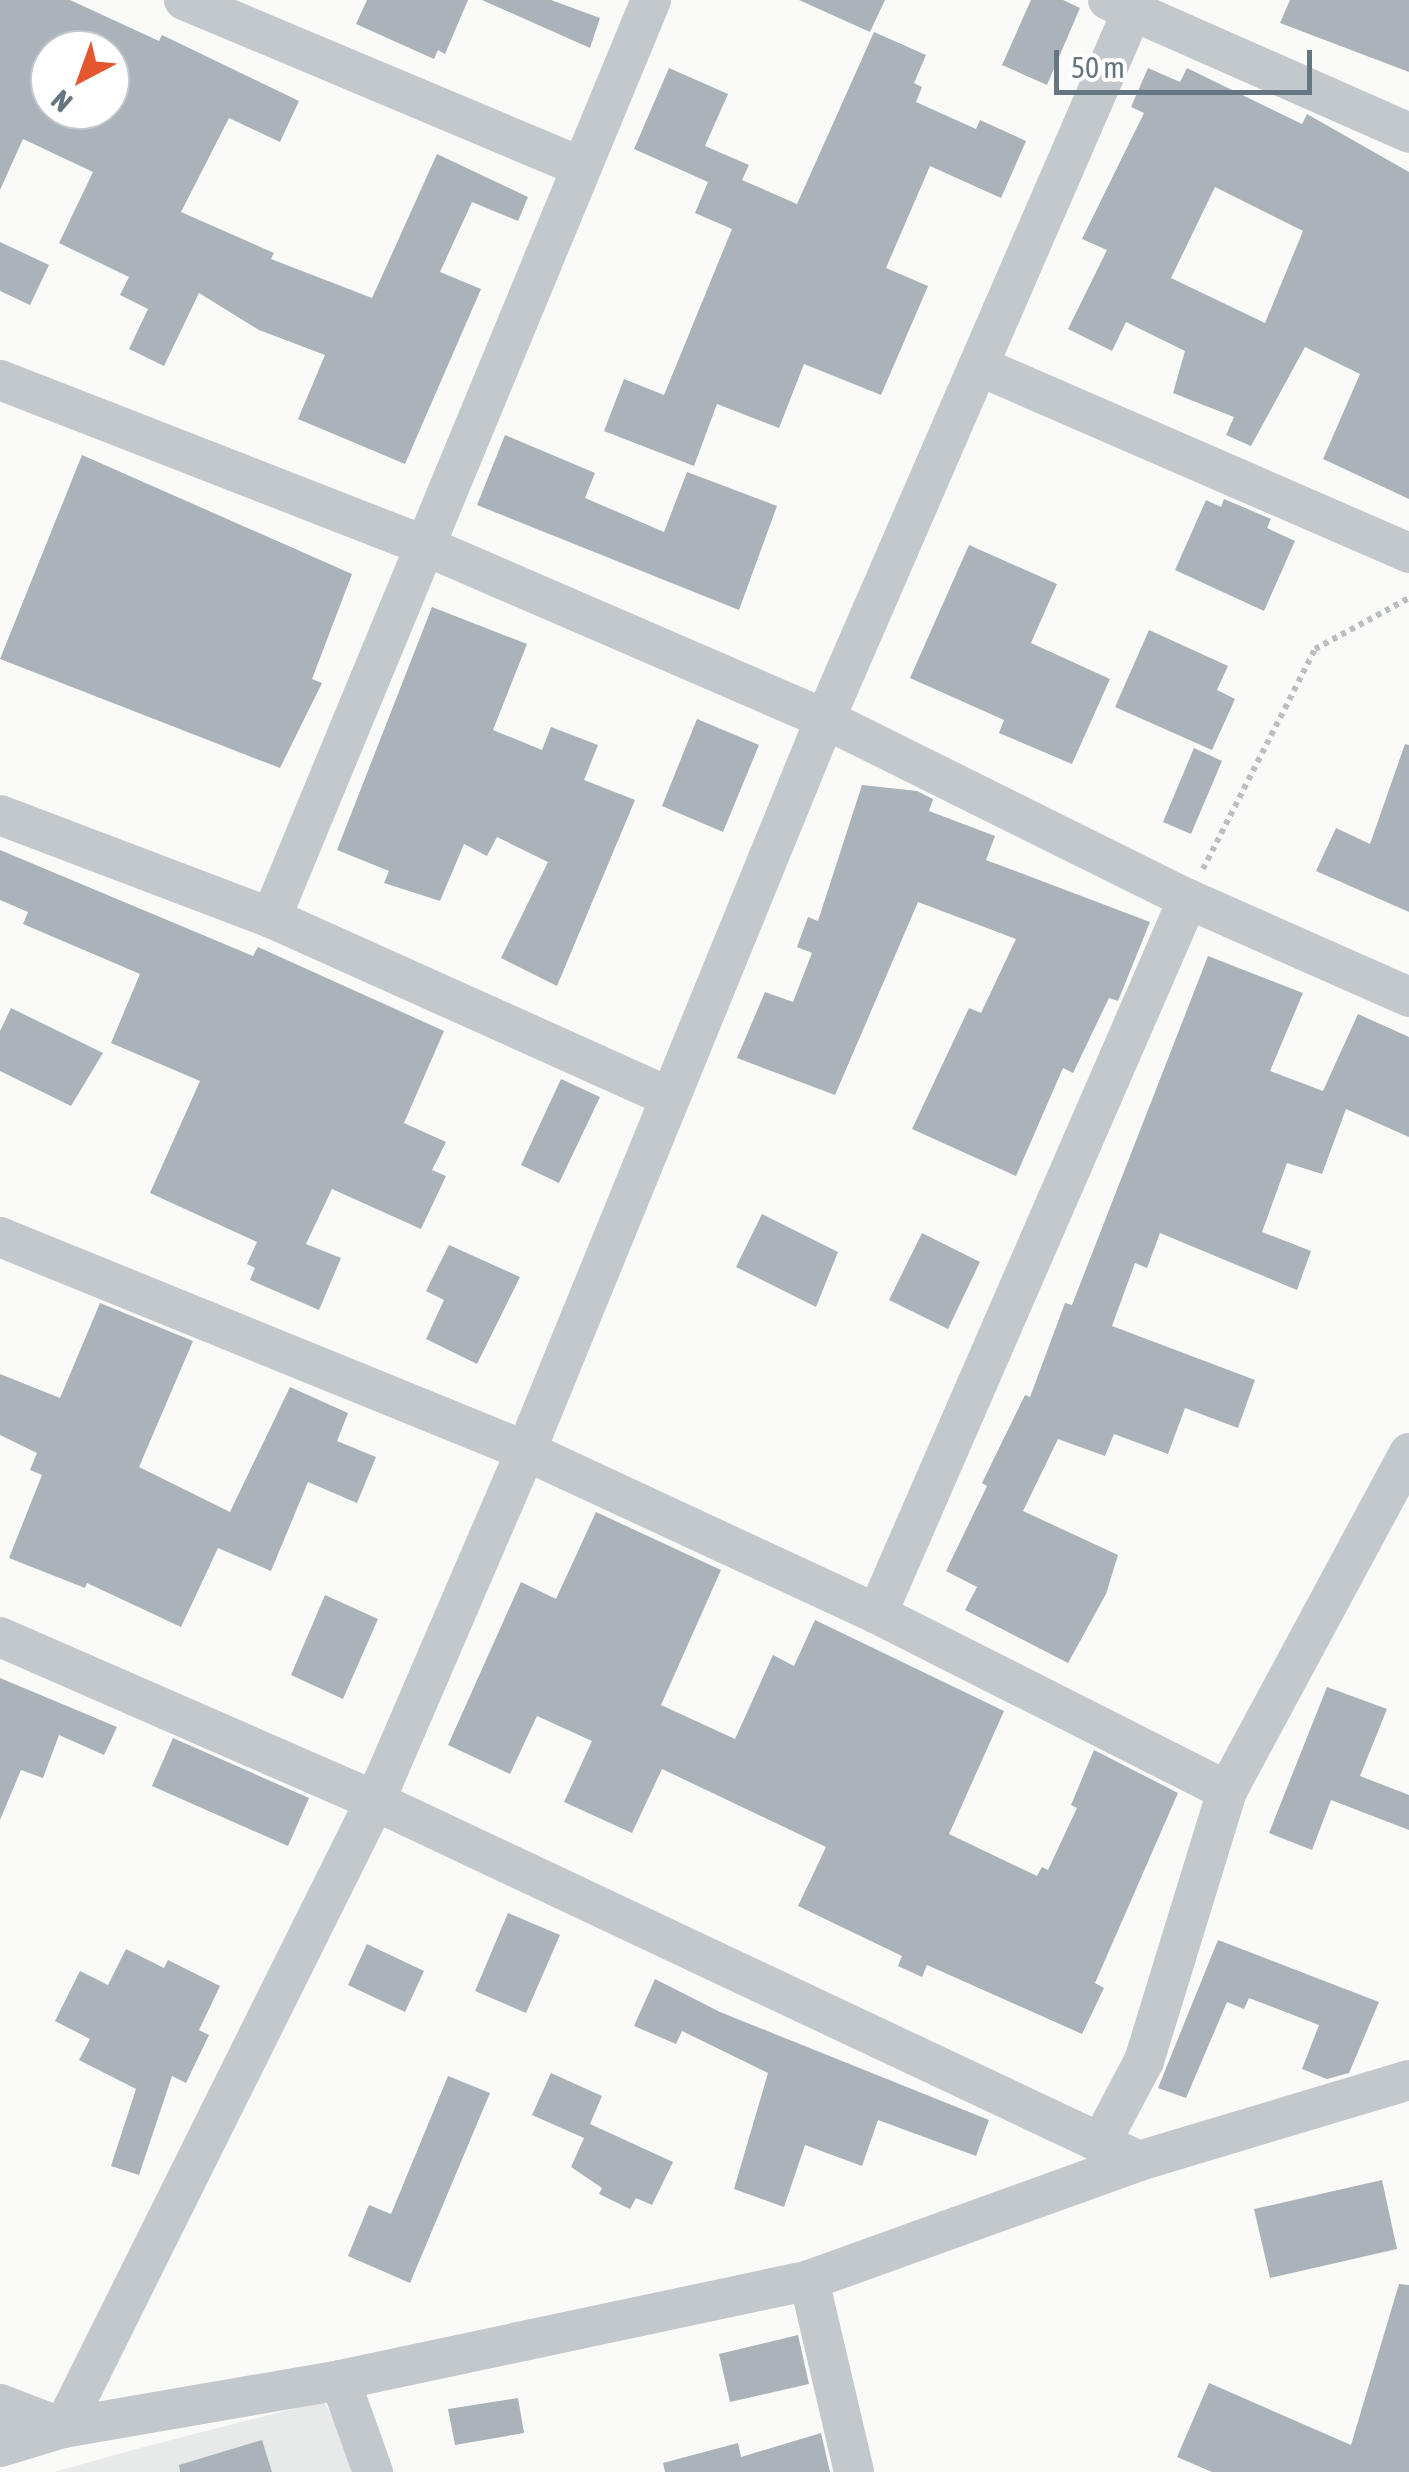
<!DOCTYPE html>
<html>
<head>
<meta charset="utf-8">
<style>
  body { margin:0 }
  #map { position:relative; width:1409px; height:2472px; overflow:hidden; background:#fafaf8; font-family:"Asap Condensed",sans-serif }
  div>[style] { position:absolute }
  .built>* { inset:0; background:#e8e9e9 }
  .building>* { inset:0; background:#aab3b9 }
  .path>* { height:6px; margin-top:-3px; transform-origin:0; background:repeating-linear-gradient(90deg,#bbbfc2 0 5px,transparent 0 10px) }
  .minor>* { height:40px; margin:-20px; padding:0 20px; transform-origin:20px; border-radius:20px; background:#c3c8cc }
  span { translate:-50% -50%; white-space:nowrap; text-align:center; line-height:1.15; -webkit-text-stroke:10px #fff; paint-order:stroke }
  .north { position:absolute; left:30px; top:30px; width:100px; height:100px; box-sizing:border-box; background:#fff; border:2px solid #c1c8cd; border-radius:50%; rotate:221deg; font-size:28px; font-weight:700; line-height:40px; text-align:center; color:#657683 }
  .north::after { content:''; display:block; margin:auto; width:35px; height:45px; background:#e4572e; clip-path:polygon(50% 0,100% 100%,50% 72%,0 100%) }
  .scale { position:absolute; left:1054px; top:50px; width:258px; height:45px; box-sizing:border-box; border:5px solid #657683; border-top:0; padding-left:12px; font-size:30px; line-height:35px; white-space:nowrap; color:#657683; -webkit-text-stroke:8px #fff; paint-order:stroke }
</style>
</head>
<body>
<div id="map">
  <div class="built">
    <i style="clip-path:polygon(324px 2401px,359px 2472px,54px 2472px,140px 2448px)"></i>
  </div>
  <div class="building">
    <i style="clip-path:polygon(evenodd,0 0,70px 0,159px 41px,162px 35px,299px 101px,280px 142px,229px 118px,181px 212px,274px 253px,271px 259px,372px 298px,437px 154px,528px 197px,518px 221px,472px 202px,440px 272px,481px 289px,405px 464px,298px 419px,325px 355px,259px 330px,199px 293px,164px 366px,129px 349px,148px 309px,120px 295px,129px 277px,59px 243px,93px 172px,23px 139px,0 190px,0 0,50px 50px,110px 50px,110px 110px,50px 110px,50px 50px)"></i>
    <i style="clip-path:polygon(367px 0,468px 0,445px 54px,438px 50px,434px 59px,356px 24px)"></i>
    <i style="clip-path:polygon(482px 0,551px 0,600px 18px,590px 48px)"></i>
    <i style="clip-path:polygon(799px 0,885px 0,870px 32px)"></i>
    <i style="clip-path:polygon(1031px 0,1063px 0,1080px 8px,1047px 85px,1002px 65px)"></i>
    <i style="clip-path:polygon(1290px 0,1409px 0,1409px 72px,1280px 23px)"></i>
    <i style="clip-path:polygon(874px 32px,926px 55px,914px 83px,922px 87px,916px 102px,976px 129px,980px 120px,1026px 141px,1001px 198px,930px 166px,886px 268px,928px 286px,881px 395px,804px 364px,779px 428px,717px 404px,694px 466px,604px 431px,624px 379px,664px 395px,732px 229px,695px 213px,708px 182px,634px 149px,669px 68px,728px 94px,705px 146px,749px 165px,742px 180px,797px 204px)"></i>
    <i style="clip-path:polygon(evenodd,1148px 68px,1180px 82px,1187px 68px,1302px 124px,1307px 114px,1409px 172px,1409px 499px,1323px 459px,1360px 374px,1305px 347px,1251px 446px,1226px 435px,1234px 417px,1173px 393px,1185px 351px,1126px 322px,1112px 351px,1068px 329px,1107px 250px,1082px 239px,1144px 113px,1131px 107px,1148px 68px,1215px 187px,1303px 231px,1265px 323px,1171px 278px,1215px 187px)"></i>
    <i style="clip-path:polygon(0 242px,49px 265px,30px 305px,0 291px)"></i>
    <i style="clip-path:polygon(505px 435px,595px 473px,585px 498px,664px 532px,687px 472px,777px 506px,739px 610px,477px 505px)"></i>
    <i style="clip-path:polygon(82px 455px,352px 574px,312px 679px,322px 683px,280px 768px,0 659px)"></i>
    <i style="clip-path:polygon(1224px 499px,1271px 519px,1267px 528px,1295px 541px,1264px 611px,1175px 570px,1206px 500px,1221px 507px)"></i>
    <i style="clip-path:polygon(969px 545px,1057px 584px,1031px 643px,1110px 679px,1072px 764px,999px 733px,1004px 720px,910px 678px)"></i>
    <i style="clip-path:polygon(432px 607px,527px 644px,493px 730px,542px 750px,551px 727px,598px 745px,584px 780px,635px 800px,557px 986px,501px 958px,548px 862px,497px 837px,487px 856px,464px 844px,440px 901px,384px 883px,389px 871px,337px 850px)"></i>
    <i style="clip-path:polygon(1149px 630px,1228px 666px,1217px 690px,1235px 699px,1212px 750px,1115px 707px)"></i>
    <i style="clip-path:polygon(697px 719px,759px 745px,723px 832px,662px 806px)"></i>
    <i style="clip-path:polygon(1405px 744px,1409px 745px,1409px 912px,1316px 871px,1336px 828px,1370px 844px)"></i>
    <i style="clip-path:polygon(1194px 748px,1222px 761px,1191px 834px,1163px 822px)"></i>
    <i style="clip-path:polygon(862px 785px,917px 791px,933px 799px,929px 811px,995px 836px,986px 860px,1150px 922px,1118px 1001px,1109px 998px,1073px 1073px,1063px 1068px,1016px 1176px,912px 1129px,969px 1008px,981px 1013px,1016px 939px,918px 902px,835px 1095px,737px 1058px,765px 992px,793px 1002px,812px 953px,797px 947px,808px 917px,818px 921px)"></i>
    <i style="clip-path:polygon(0 850px,253px 956px,258px 947px,444px 1031px,404px 1123px,446px 1142px,432px 1170px,446px 1176px,421px 1229px,332px 1189px,306px 1244px,341px 1258px,319px 1310px,250px 1280px,255px 1268px,247px 1264px,257px 1242px,150px 1193px,200px 1081px,111px 1043px,140px 974px,23px 924px,28px 912px,0 900px)"></i>
    <i style="clip-path:polygon(1208px 956px,1303px 993px,1270px 1071px,1323px 1091px,1358px 1014px,1409px 1037px,1409px 1137px,1346px 1109px,1322px 1174px,1287px 1163px,1262px 1232px,1311px 1251px,1297px 1290px,1160px 1233px,1147px 1268px,1135px 1263px,1112px 1326px,1255px 1380px,1238px 1428px,1185px 1408px,1168px 1454px,1114px 1434px,1105px 1456px,1058px 1439px,1023px 1511px,1118px 1555px,1106px 1594px,1068px 1663px,965px 1610px,977px 1587px,946px 1571px,987px 1486px,982px 1483px,1025px 1395px,1030px 1397px,1065px 1303px,1072px 1305px)"></i>
    <i style="clip-path:polygon(11px 1008px,103px 1053px,71px 1106px,0 1071px,0 1031px)"></i>
    <i style="clip-path:polygon(561px 1079px,600px 1097px,559px 1183px,521px 1165px)"></i>
    <i style="clip-path:polygon(762px 1214px,838px 1252px,816px 1307px,736px 1267px)"></i>
    <i style="clip-path:polygon(922px 1233px,980px 1262px,948px 1329px,889px 1300px)"></i>
    <i style="clip-path:polygon(449px 1245px,520px 1277px,477px 1364px,426px 1339px,444px 1300px,426px 1291px)"></i>
    <i style="clip-path:polygon(100px 1303px,193px 1341px,139px 1467px,230px 1512px,290px 1387px,348px 1413px,337px 1441px,376px 1457px,357px 1503px,308px 1482px,271px 1571px,218px 1548px,181px 1627px,87px 1583px,85px 1588px,9px 1558px,42px 1475px,30px 1470px,37px 1453px,0 1435px,0 1374px,60px 1398px)"></i>
    <i style="clip-path:polygon(596px 1512px,721px 1570px,661px 1705px,735px 1739px,773px 1655px,794px 1666px,815px 1620px,1004px 1711px,949px 1834px,1037px 1876px,1042px 1867px,1048px 1870px,1077px 1808px,1071px 1805px,1094px 1750px,1178px 1793px,1095px 1983px,1104px 1988px,1082px 2034px,927px 1965px,922px 1977px,898px 1966px,902px 1956px,798px 1906px,826px 1847px,662px 1769px,632px 1833px,564px 1802px,592px 1741px,537px 1716px,510px 1774px,448px 1745px,521px 1582px,556px 1599px)"></i>
    <i style="clip-path:polygon(325px 1595px,378px 1619px,343px 1699px,291px 1675px)"></i>
    <i style="clip-path:polygon(0 1678px,117px 1727px,104px 1755px,59px 1735px,43px 1778px,21px 1770px,0 1820px)"></i>
    <i style="clip-path:polygon(1327px 1687px,1387px 1709px,1360px 1776px,1409px 1795px,1409px 1830px,1331px 1800px,1312px 1850px,1269px 1833px)"></i>
    <i style="clip-path:polygon(173px 1738px,309px 1798px,288px 1846px,152px 1786px)"></i>
    <i style="clip-path:polygon(508px 1913px,560px 1935px,526px 2013px,475px 1991px)"></i>
    <i style="clip-path:polygon(1218px 1940px,1379px 2002px,1349px 2073px,1327px 2079px,1302px 2069px,1319px 2025px,1249px 1998px,1244px 2009px,1227px 2002px,1186px 2098px,1158px 2088px)"></i>
    <i style="clip-path:polygon(367px 1944px,424px 1971px,405px 2012px,348px 1985px)"></i>
    <i style="clip-path:polygon(126px 1949px,164px 1968px,168px 1960px,220px 1986px,199px 2030px,209px 2035px,186px 2083px,172px 2076px,139px 2175px,111px 2166px,136px 2089px,79px 2060px,90px 2039px,55px 2021px,80px 1971px,108px 1985px)"></i>
    <i style="clip-path:polygon(655px 1979px,720px 2012px,989px 2120px,976px 2156px,878px 2120px,862px 2166px,805px 2145px,784px 2207px,734px 2189px,768px 2073px,682px 2031px,676px 2044px,634px 2026px)"></i>
    <i style="clip-path:polygon(551px 2073px,602px 2096px,587px 2131px,590px 2124px,673px 2162px,652px 2205px,636px 2198px,630px 2209px,599px 2194px,602px 2188px,571px 2167px,584px 2138px,532px 2115px)"></i>
    <i style="clip-path:polygon(448px 2076px,490px 2093px,410px 2283px,348px 2256px,369px 2205px,391px 2214px)"></i>
    <i style="clip-path:polygon(1382px 2180px,1397px 2249px,1270px 2278px,1254px 2209px)"></i>
    <i style="clip-path:polygon(1399px 2284px,1409px 2285px,1409px 2472px,1212px 2472px,1177px 2457px,1209px 2383px,1351px 2445px)"></i>
    <i style="clip-path:polygon(798px 2335px,809px 2384px,730px 2402px,719px 2354px)"></i>
    <i style="clip-path:polygon(518px 2398px,524px 2433px,455px 2445px,448px 2409px)"></i>
    <i style="clip-path:polygon(821px 2433px,830px 2472px,665px 2472px,663px 2463px,738px 2443px,741px 2457px)"></i>
    <i style="clip-path:polygon(262px 2440px,272px 2472px,180px 2472px,179px 2465px)"></i>
  </div>
  <div class="path">
    <i style="left:1203px;top:869px;width:247px;rotate:-63deg"></i>
    <i style="left:1315px;top:649px;width:107px;rotate:-28.5deg"></i>
  </div>
  <div class="minor">
    <i style="left:184px;top:0;width:431px;rotate:22.8deg"></i>
    <i style="left:1108px;top:0;width:329px;rotate:23.8deg"></i>
    <i style="left:979px;top:366px;width:469px;rotate:23.5deg"></i>
    <i style="left:0;top:380px;width:454px;rotate:21.3deg"></i>
    <i style="left:423px;top:545px;width:438px;rotate:23.4deg"></i>
    <i style="left:825px;top:719px;width:405px;rotate:26.4deg"></i>
    <i style="left:1188px;top:899px;width:242px;rotate:23.9deg"></i>
    <i style="left:0;top:815px;width:290px;rotate:20.8deg"></i>
    <i style="left:271px;top:918px;width:437px;rotate:24.2deg"></i>
    <i style="left:271px;top:918px;width:994px;rotate:-67.51deg"></i>
    <i style="left:0;top:1237px;width:568px;rotate:22.14deg"></i>
    <i style="left:526px;top:1451px;width:387px;rotate:24.9deg"></i>
    <i style="left:877px;top:1614px;width:392px;rotate:26.8deg"></i>
    <i style="left:877px;top:1614px;width:780px;rotate:-66.49deg"></i>
    <i style="left:0;top:1637px;width:409px;rotate:23.6deg"></i>
    <i style="left:375px;top:1801px;width:845px;rotate:25.23deg"></i>
    <i style="left:1100px;top:2144px;width:94px;rotate:-62.1deg"></i>
    <i style="left:1144px;top:2061px;width:282px;rotate:-72.9deg"></i>
    <i style="left:1227px;top:1791px;width:384px;rotate:-61.7deg"></i>
    <i style="left:809px;top:2280px;width:197px;rotate:76.8deg"></i>
    <i style="left:340px;top:2380px;width:98px;rotate:70.3deg"></i>
    <i style="left:0;top:2404px;width:67px;rotate:20.9deg"></i>
    <i style="left:63px;top:2428px;width:700px;rotate:-63.54deg"></i>
    <i style="left:375px;top:1801px;width:381px;rotate:-66.7deg"></i>
    <i style="left:526px;top:1451px;width:791px;rotate:-67.78deg"></i>
    <i style="left:825px;top:719px;width:784px;rotate:-66.54deg"></i>
    <i style="left:0;top:2447px;width:66px;rotate:-16.8deg"></i>
    <i style="left:63px;top:2428px;width:281px;rotate:-9.8deg"></i>
    <i style="left:340px;top:2380px;width:480px;rotate:-12deg"></i>
    <i style="left:809px;top:2280px;width:351px;rotate:-19.8deg"></i>
    <i style="left:1139px;top:2161px;width:282px;rotate:-16.7deg"></i>
  </div>
  <div class="north">N</div>
  <div class="scale">50 m</div>
</div>
</body>
</html>
